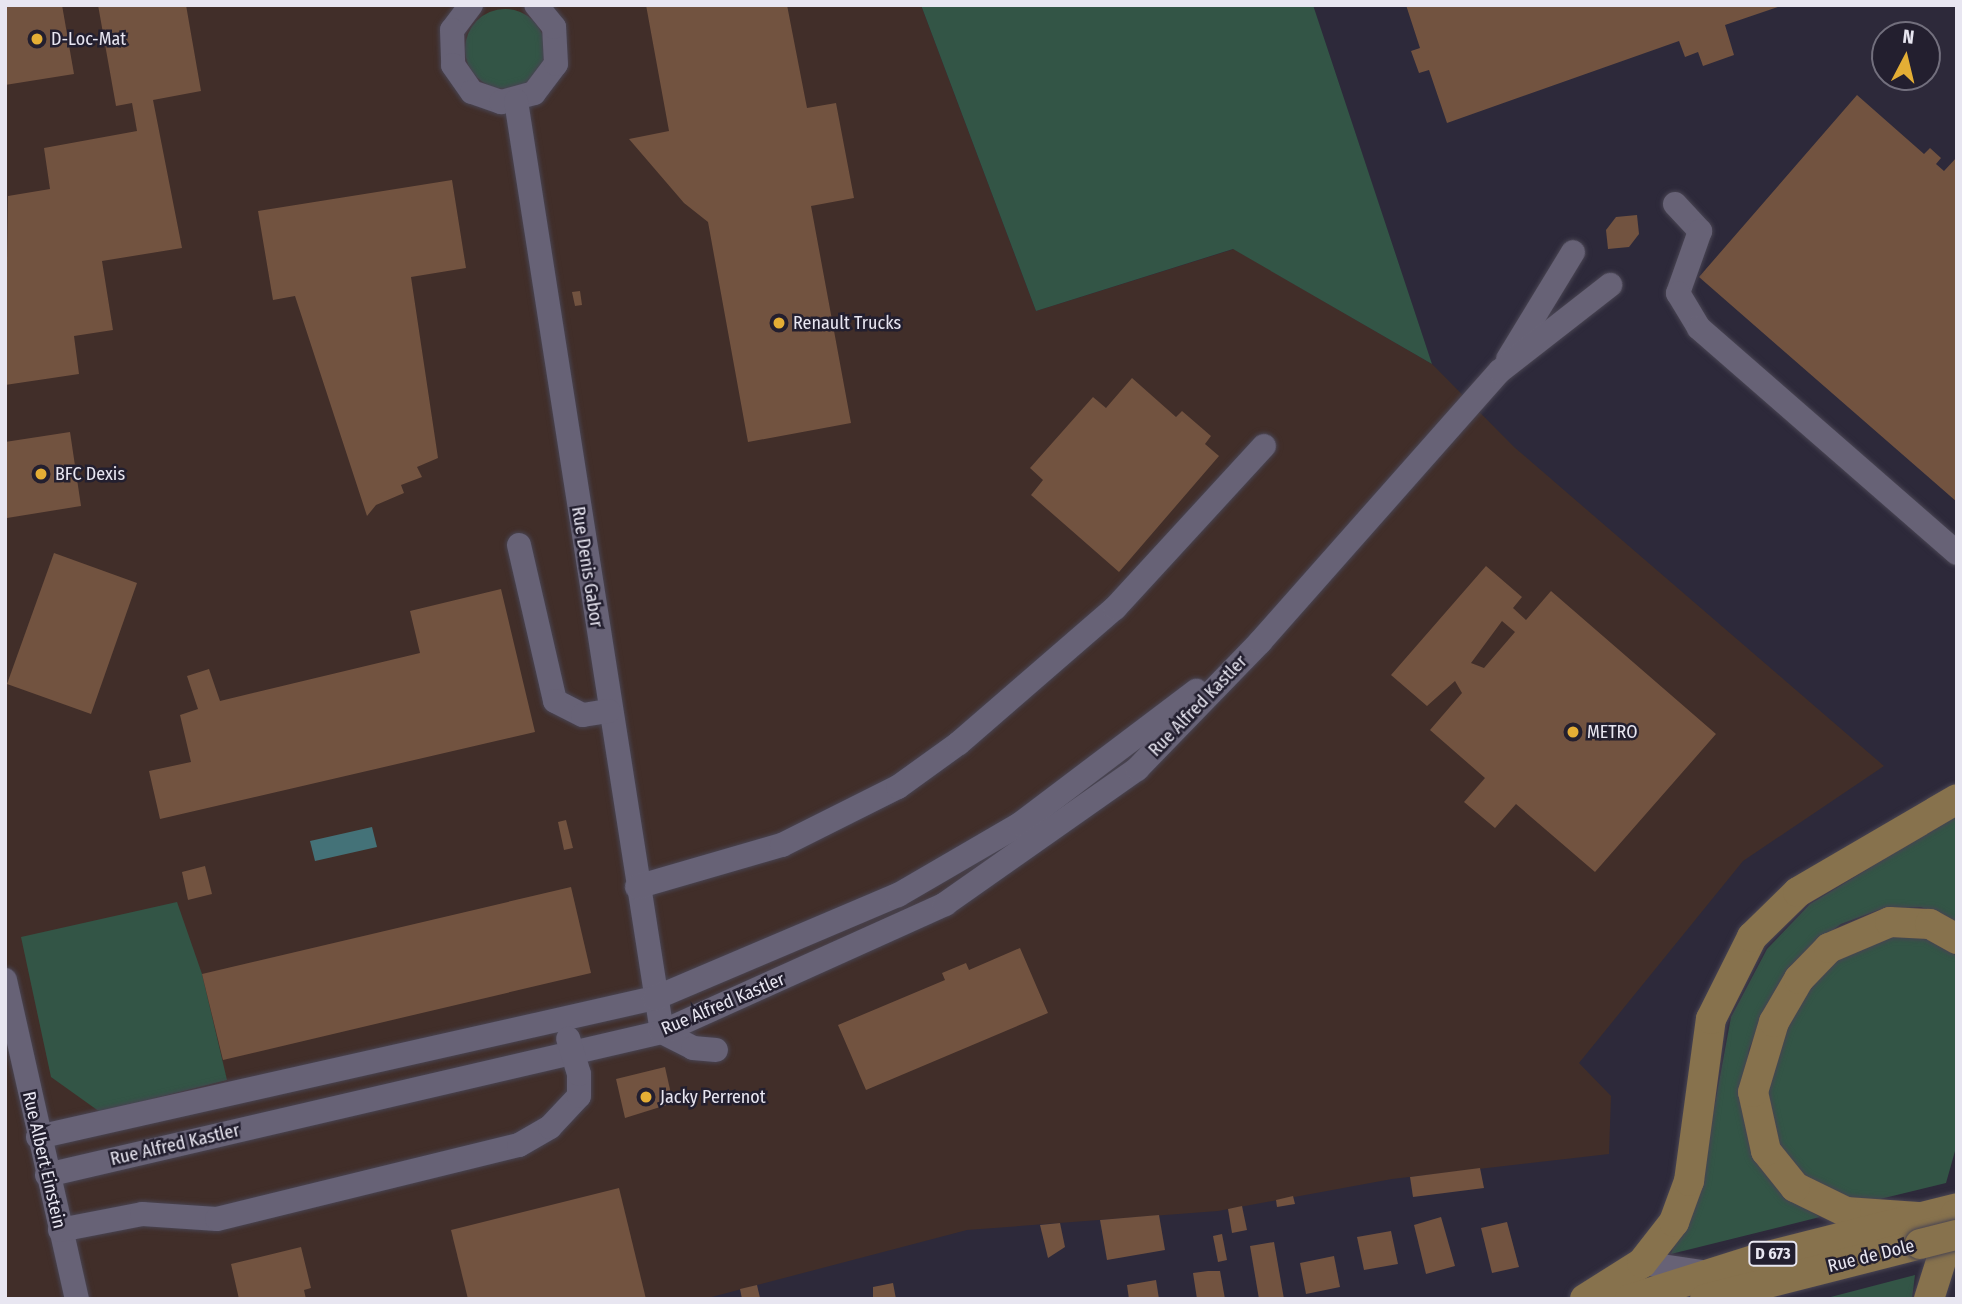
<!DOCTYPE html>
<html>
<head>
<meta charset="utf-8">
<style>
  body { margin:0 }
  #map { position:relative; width:1962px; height:1304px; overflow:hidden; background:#2d293a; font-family:"Fira Sans Condensed",sans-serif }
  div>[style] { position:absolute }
  .industrial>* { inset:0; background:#412e29 }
  .green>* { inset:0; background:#335546 }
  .round { border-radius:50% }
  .water>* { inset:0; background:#447278 }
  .building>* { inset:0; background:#725340 }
  .roads { filter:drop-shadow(0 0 2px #484452) drop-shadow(0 0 2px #484452) }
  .minor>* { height:24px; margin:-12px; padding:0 12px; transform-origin:12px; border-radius:12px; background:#676276 }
  .major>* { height:30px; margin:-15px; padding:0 15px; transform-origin:15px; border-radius:15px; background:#87724d }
  .bridges { filter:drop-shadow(0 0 2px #484452) drop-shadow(0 0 2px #484452) }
  .major-bridge>* { height:30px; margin:-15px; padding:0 15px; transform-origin:15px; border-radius:15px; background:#87724d }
  .dots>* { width:19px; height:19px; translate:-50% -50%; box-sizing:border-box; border:4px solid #231f2f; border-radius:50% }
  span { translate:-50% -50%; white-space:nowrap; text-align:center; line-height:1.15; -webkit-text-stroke:5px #231f2f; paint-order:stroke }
  .shield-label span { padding:2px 5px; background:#231f2f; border:2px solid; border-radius:5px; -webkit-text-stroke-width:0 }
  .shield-label { font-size:16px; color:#e8e6f1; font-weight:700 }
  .poi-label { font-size:18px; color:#e8e6f1 }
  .left { translate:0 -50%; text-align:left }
  .street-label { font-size:18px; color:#e8e6f1 }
  .frame { position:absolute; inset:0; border:7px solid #e8e6f1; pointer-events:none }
  .north { position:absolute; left:1871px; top:21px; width:70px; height:70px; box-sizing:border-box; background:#231f2f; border:2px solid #726f7d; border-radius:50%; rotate:7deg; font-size:19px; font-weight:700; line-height:28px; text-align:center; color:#e8e6f1 }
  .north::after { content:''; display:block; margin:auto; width:24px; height:32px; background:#e4ae35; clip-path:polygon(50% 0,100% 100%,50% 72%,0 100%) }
</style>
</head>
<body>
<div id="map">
  <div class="industrial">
    <i style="clip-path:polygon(5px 5px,921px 5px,1036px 311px,1234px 249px,1432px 364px,1514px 447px,1884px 766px,1743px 861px,1579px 1063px,1611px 1096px,1609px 1154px,1392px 1179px,1218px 1211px,967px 1230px,704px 1299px,5px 1299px)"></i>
  </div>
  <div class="green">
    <i style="clip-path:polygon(921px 5px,1313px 5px,1432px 364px,1233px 249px,1036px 311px)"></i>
    <i class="round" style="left:465px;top:9px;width:80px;height:80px"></i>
    <i style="clip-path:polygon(1957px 815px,1957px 923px,1921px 907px,1881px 909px,1841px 924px,1810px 947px,1765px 1012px,1749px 1049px,1741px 1108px,1753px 1151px,1797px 1203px,1820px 1217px,1671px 1254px,1711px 1125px,1731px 1017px,1767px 949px,1810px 904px)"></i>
    <i style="clip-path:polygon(177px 902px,202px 974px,227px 1080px,100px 1112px,51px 1077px,21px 937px)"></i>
    <i style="clip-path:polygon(1881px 936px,1925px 938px,1957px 956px,1957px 1144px,1946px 1183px,1872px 1201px,1840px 1198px,1794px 1170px,1770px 1127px,1766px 1106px,1775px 1051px,1815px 978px,1844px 953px)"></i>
    <i style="clip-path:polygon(1915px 1275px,1912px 1299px,1823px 1299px)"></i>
  </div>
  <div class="water">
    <i style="clip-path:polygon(372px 827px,377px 847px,315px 861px,310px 841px)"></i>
  </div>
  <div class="building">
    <i style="clip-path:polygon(5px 5px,62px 5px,74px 74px,5px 85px)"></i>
    <i style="clip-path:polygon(98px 5px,186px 5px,201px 91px,153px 100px,182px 248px,102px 261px,113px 330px,74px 336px,79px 374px,5px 385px,8px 196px,50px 189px,44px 148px,137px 131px,132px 103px,116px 106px)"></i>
    <i style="clip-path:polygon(646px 5px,787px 5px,807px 108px,836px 103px,854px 198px,811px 206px,851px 423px,748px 442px,708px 222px,684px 203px,629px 139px,669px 131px)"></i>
    <i style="clip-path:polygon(1406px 5px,1780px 5px,1781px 6px,1725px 25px,1734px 55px,1703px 66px,1698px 52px,1685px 57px,1679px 41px,1447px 123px,1429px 70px,1419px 73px,1411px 51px,1420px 48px)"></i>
    <i style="clip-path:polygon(1857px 95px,1924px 154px,1930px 148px,1941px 158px,1936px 164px,1944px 171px,1957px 157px,1957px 502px,1699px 277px)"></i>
    <i style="clip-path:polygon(452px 180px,466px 268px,411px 277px,438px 458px,417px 467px,422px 477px,401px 485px,404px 493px,376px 505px,367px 516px,295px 296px,273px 300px,258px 211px)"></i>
    <i style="clip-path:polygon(1637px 215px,1639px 234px,1629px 247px,1608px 249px,1606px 230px,1616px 217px)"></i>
    <i style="clip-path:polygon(580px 291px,582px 305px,575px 306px,572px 292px)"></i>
    <i style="clip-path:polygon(1132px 378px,1176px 417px,1182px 411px,1211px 436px,1205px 444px,1219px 456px,1119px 572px,1031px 495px,1043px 480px,1030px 468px,1093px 397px,1106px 408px)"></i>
    <i style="clip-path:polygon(70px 432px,81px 506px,7px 518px,5px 442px)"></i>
    <i style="clip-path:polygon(54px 553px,137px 583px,91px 714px,7px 684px)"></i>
    <i style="clip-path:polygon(evenodd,1486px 566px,1522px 597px,1513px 608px,1526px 620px,1551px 591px,1716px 734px,1595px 872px,1516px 804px,1495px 828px,1464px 802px,1485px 778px,1430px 730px,1462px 693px,1455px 681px,1427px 706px,1391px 675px,1486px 566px,1502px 621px,1515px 632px,1484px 668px,1471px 663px,1502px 621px)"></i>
    <i style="clip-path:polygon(501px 589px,535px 732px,160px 819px,149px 771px,191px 762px,180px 715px,198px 709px,187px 676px,209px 669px,220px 701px,420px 653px,410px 611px)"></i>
    <i style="clip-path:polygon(566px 820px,573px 848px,564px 850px,558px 822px)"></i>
    <i style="clip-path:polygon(205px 866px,212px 894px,188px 900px,182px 872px)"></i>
    <i style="clip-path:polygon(571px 887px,591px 973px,223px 1060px,202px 974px)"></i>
    <i style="clip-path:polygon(1020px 948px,1048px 1013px,866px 1090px,838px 1025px,945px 980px,942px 973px,966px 963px,969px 970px)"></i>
    <i style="clip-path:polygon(665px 1067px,673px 1103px,625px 1118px,616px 1079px)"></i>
    <i style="clip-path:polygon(1480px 1168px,1484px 1188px,1413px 1197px,1410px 1177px)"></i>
    <i style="clip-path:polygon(619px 1188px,646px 1299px,468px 1299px,451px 1230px)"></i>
    <i style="clip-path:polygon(1293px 1196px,1295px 1204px,1277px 1207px,1276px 1200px)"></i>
    <i style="clip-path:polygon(1242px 1206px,1247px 1230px,1232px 1233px,1228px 1209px)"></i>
    <i style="clip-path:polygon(1159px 1215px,1165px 1250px,1107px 1260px,1100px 1220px)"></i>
    <i style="clip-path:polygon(1441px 1217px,1455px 1266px,1426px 1274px,1414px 1225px)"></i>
    <i style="clip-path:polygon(1507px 1222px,1519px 1267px,1492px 1273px,1481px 1228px)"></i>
    <i style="clip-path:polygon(1060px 1223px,1065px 1247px,1048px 1258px,1040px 1225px)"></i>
    <i style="clip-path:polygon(1391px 1231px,1398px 1264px,1364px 1270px,1357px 1237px)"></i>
    <i style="clip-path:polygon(1222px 1234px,1227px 1260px,1218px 1262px,1213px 1236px)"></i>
    <i style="clip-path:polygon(1274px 1242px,1284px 1299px,1259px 1299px,1250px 1246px)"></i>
    <i style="clip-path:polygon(301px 1247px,311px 1288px,304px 1290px,306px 1299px,239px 1299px,231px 1264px)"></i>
    <i style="clip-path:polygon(1334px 1256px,1340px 1287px,1306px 1294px,1300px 1263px)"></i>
    <i style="clip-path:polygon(1208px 1271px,1220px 1271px,1225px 1299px,1197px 1299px,1193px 1273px)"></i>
    <i style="clip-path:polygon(1156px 1280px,1159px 1299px,1129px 1299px,1127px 1285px)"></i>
    <i style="clip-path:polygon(893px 1283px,896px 1299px,873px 1299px,873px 1287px)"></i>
    <i style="clip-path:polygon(757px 1285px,760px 1298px,742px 1299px,740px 1289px)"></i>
  </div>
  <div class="roads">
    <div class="minor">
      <i style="left:471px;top:5px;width:31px;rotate:127deg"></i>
      <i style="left:452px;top:30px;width:35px;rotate:88deg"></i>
      <i style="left:453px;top:65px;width:33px;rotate:55deg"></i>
      <i style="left:472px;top:92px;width:31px;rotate:19deg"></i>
      <i style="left:501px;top:102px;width:34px;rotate:-15deg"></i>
      <i style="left:534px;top:93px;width:36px;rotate:-53deg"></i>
      <i style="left:556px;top:64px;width:37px;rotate:-93deg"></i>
      <i style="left:554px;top:27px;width:28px;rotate:-129deg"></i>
      <i style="left:516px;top:101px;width:942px;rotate:81.09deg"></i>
      <i style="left:662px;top:1032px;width:35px;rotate:27deg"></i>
      <i style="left:693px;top:1048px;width:23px;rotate:5deg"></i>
      <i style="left:1675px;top:204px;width:37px;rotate:47deg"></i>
      <i style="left:1700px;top:231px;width:66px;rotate:109.5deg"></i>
      <i style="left:1678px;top:293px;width:41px;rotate:59deg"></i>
      <i style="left:1699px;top:328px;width:342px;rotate:41.1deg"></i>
      <i style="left:1508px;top:359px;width:125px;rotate:-58.7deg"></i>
      <i style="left:519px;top:545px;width:160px;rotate:77deg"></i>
      <i style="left:555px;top:701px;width:31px;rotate:27deg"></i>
      <i style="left:583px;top:715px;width:26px;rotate:-9deg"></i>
      <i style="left:637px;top:887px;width:151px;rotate:-16.2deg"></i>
      <i style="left:782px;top:845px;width:130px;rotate:-26.6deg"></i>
      <i style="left:898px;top:787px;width:75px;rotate:-35.8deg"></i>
      <i style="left:959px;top:743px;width:206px;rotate:-40.9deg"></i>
      <i style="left:1115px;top:608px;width:220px;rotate:-47.4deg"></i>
      <i style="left:5px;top:980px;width:327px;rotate:77.3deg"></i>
      <i style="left:38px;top:1137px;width:632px;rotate:-12.7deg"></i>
      <i style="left:655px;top:998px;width:264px;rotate:-23deg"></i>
      <i style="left:898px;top:895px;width:141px;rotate:-30.2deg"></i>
      <i style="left:1020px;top:824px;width:221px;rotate:-37.1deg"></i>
      <i style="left:47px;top:1175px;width:631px;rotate:-13.09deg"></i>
      <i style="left:662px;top:1032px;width:311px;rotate:-24.3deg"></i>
      <i style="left:945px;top:904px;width:235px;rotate:-35.1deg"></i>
      <i style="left:1137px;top:769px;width:177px;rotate:-45.9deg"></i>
      <i style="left:1260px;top:642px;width:362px;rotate:-48.5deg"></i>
      <i style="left:1500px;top:371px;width:140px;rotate:-38deg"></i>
      <i style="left:60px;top:1230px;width:84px;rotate:-11deg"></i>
      <i style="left:142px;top:1214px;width:75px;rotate:3.8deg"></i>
      <i style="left:217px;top:1219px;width:311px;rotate:-13.8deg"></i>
      <i style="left:519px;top:1145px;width:36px;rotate:-30deg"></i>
      <i style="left:550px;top:1127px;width:42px;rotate:-46.9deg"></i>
      <i style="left:579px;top:1096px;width:22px;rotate:-90deg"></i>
      <i style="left:579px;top:1074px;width:37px;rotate:-107deg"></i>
      <i style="left:1642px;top:1263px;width:68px;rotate:8.5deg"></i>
    </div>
    <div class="major">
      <i style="left:1918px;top:1217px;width:72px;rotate:-176deg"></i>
      <i style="left:1846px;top:1212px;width:57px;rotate:-153.9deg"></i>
      <i style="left:1795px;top:1187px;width:46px;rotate:-128.9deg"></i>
      <i style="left:1766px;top:1151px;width:60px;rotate:-102.4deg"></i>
      <i style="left:1753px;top:1092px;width:73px;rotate:-73.3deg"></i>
      <i style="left:1774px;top:1022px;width:50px;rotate:-59.8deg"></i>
      <i style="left:1799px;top:979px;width:43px;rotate:-45.9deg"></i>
      <i style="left:1829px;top:948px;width:66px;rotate:-23.1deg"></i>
      <i style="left:1890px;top:922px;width:40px;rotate:2.9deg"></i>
      <i style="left:1930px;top:924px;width:31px;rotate:29deg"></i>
      <i style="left:1585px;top:1299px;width:67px;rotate:-32.3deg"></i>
      <i style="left:1642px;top:1263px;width:52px;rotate:-52deg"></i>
      <i style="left:1674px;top:1222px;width:44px;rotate:-69.9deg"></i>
      <i style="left:1689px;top:1181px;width:163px;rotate:-82.3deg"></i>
      <i style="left:1711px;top:1019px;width:92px;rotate:-63.4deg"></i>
      <i style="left:1752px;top:937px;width:64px;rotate:-44.4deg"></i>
      <i style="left:1798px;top:892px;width:184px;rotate:-30.3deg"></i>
      <i style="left:1630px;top:1299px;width:136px;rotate:-17.5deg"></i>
      <i style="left:1760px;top:1258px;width:203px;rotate:-14.2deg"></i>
      <i style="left:1705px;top:1299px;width:222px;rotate:-14.3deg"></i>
      <i style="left:1929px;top:1299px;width:89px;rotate:-72.4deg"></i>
    </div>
  </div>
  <div class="bridges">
    <div class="major-bridge">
      <i style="left:1920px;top:1244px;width:38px;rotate:-14deg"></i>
    </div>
  </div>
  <div class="dots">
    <i style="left:37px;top:39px;background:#e4ae35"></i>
    <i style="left:779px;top:323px;background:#e4ae35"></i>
    <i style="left:41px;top:474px;background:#e4ae35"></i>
    <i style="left:1573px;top:732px;background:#e4ae35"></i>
    <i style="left:646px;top:1097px;background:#e4ae35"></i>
  </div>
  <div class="shield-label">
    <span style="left:1773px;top:1254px">D 673</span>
  </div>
  <div class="poi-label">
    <span class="left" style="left:51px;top:39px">D-Loc-Mat</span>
    <span class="left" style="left:793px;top:323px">Renault Trucks</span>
    <span class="left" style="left:55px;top:474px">BFC Dexis</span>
    <span class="left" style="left:1587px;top:732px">METRO</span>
    <span class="left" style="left:660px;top:1097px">Jacky Perrenot</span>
  </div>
  <div class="street-label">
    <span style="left:587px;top:567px;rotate:81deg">Rue Denis Gabor</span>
    <span style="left:1198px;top:706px;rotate:-46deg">Rue Alfred Kastler</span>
    <span style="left:723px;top:1004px;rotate:-23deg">Rue Alfred Kastler</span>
    <span style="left:175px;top:1145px;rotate:-13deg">Rue Alfred Kastler</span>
    <span style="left:44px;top:1160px;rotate:77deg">Rue Albert Einstein</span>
    <span style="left:1871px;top:1256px;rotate:-14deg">Rue de Dole</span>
  </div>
  <div class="frame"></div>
  <div class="north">N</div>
</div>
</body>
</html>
